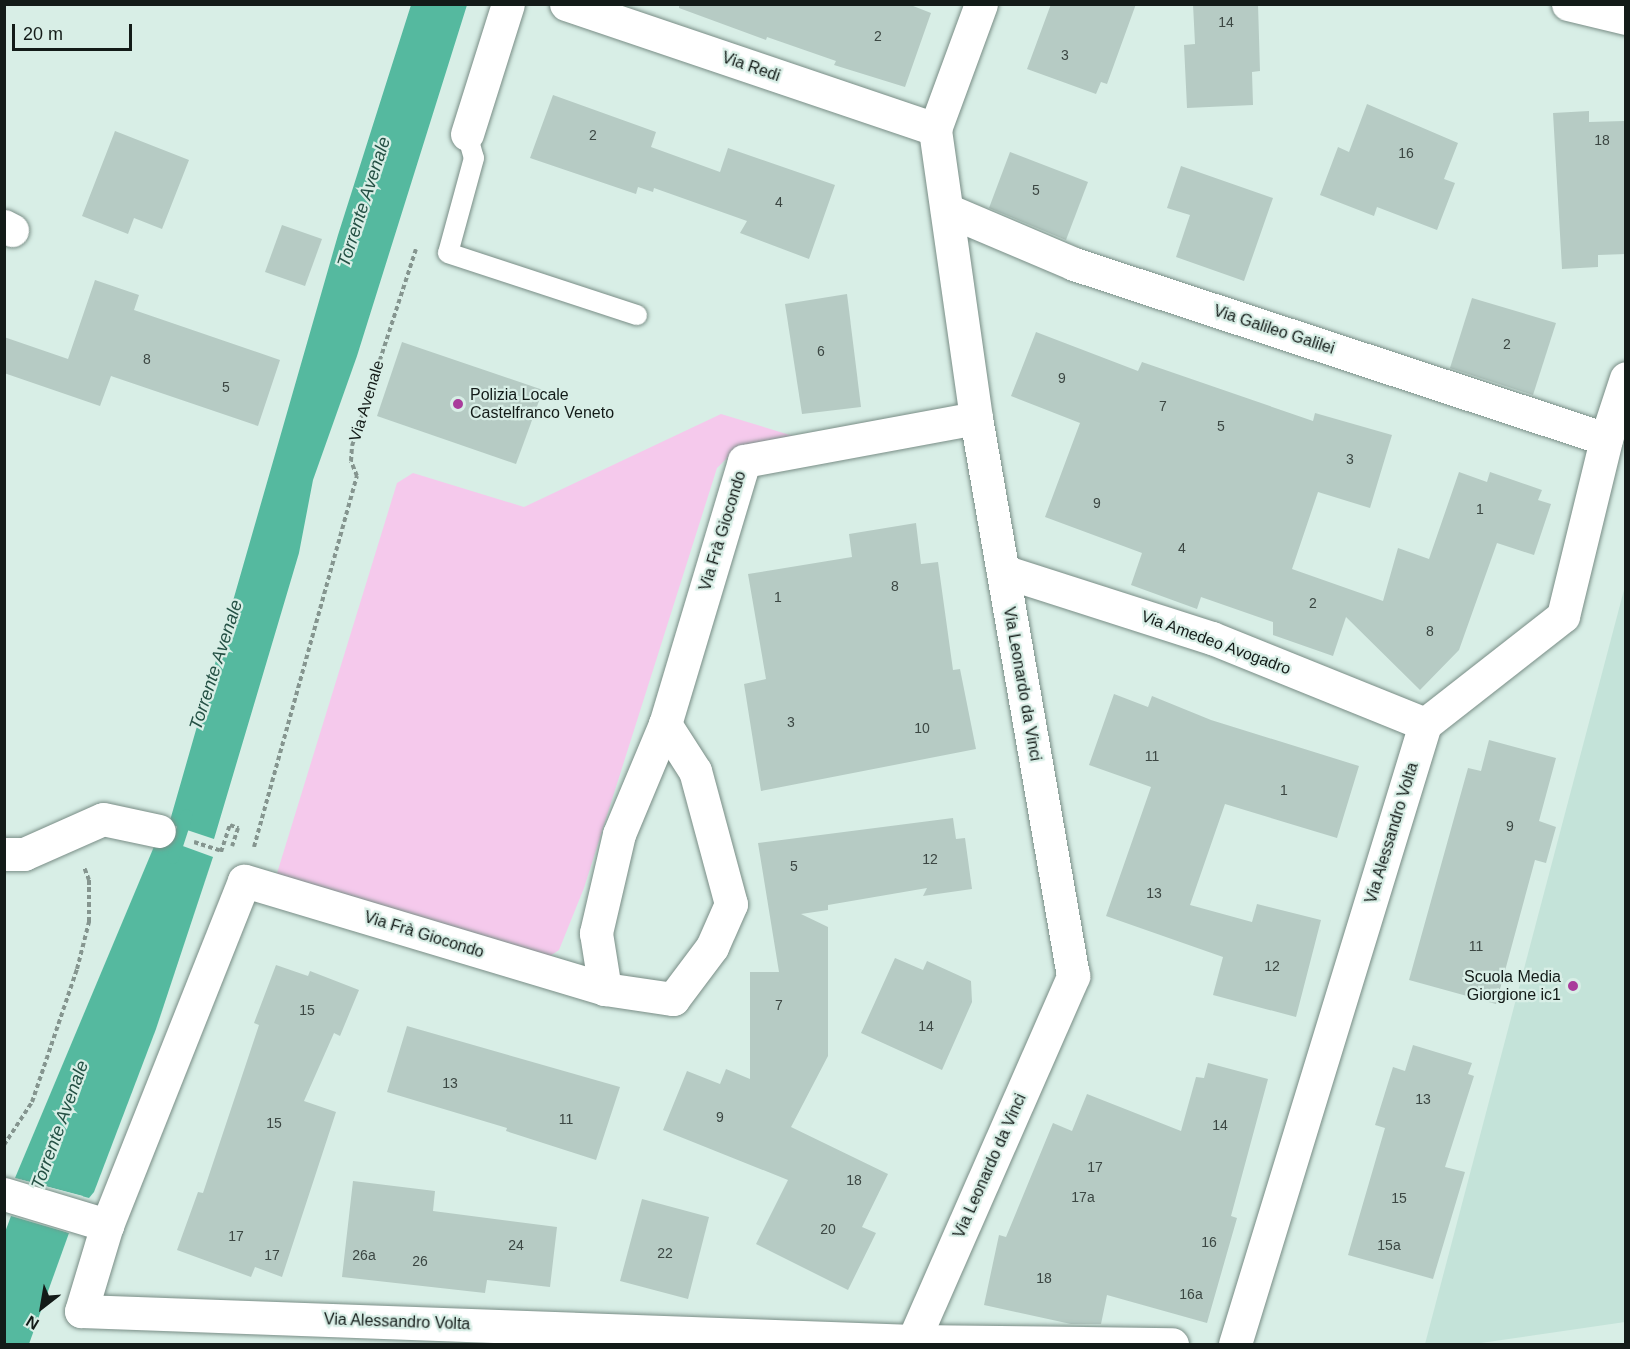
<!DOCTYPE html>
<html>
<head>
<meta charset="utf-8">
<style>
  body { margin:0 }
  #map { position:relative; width:1630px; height:1349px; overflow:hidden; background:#d8eee6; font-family:Arial,sans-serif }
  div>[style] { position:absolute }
  .built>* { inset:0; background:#c4e3d9 }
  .green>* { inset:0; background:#f5c9ec }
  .water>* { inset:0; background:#55b99f }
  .pier>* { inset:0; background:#d8eee6 }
  .stream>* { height:12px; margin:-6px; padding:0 6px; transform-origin:6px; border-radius:6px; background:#55b99f }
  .building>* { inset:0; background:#b6cbc4 }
  .path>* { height:4px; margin-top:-2px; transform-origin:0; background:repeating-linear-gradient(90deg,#85958f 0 4.5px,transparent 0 7.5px) }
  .roads { filter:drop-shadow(0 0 2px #798d86) drop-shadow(0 0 2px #798d86) }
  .service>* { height:20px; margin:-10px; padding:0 10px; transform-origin:10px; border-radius:10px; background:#fff }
  .minor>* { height:33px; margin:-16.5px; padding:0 16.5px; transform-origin:16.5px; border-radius:16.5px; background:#fff }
  .tertiary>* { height:33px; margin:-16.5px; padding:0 16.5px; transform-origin:16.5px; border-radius:16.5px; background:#fff }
  .dots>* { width:16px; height:16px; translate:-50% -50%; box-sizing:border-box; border:3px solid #d8eee6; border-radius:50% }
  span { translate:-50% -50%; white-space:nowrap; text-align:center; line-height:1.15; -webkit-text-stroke:4.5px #d8eee6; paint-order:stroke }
  .number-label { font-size:14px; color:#3c4743 }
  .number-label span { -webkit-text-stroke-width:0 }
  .street-label { font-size:16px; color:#131b18 }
  .poi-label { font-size:16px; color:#131b18 }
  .left { translate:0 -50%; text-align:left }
  .right { translate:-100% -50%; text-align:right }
  .water-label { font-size:18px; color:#245044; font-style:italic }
  .frame { position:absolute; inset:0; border:6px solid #131b18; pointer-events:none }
  .north { position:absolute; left:12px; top:1277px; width:60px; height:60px; -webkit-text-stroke:4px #d8eee6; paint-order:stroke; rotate:211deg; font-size:16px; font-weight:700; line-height:24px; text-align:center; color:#131b18 }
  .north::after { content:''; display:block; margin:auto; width:21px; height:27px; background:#131b18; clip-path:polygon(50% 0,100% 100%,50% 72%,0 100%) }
  .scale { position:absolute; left:12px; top:24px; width:120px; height:27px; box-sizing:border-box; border:3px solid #131b18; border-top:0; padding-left:8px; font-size:18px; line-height:21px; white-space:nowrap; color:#131b18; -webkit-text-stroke:4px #d8eee6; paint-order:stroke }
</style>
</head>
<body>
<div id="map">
  <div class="built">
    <i style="clip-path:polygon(1625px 586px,1625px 1322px,1474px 1344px,1425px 1344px)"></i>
  </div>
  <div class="green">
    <i style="clip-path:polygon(721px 414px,803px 439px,732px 453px,717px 468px,584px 888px,559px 950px,541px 962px,274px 883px,397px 483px,413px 473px,524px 507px)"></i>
  </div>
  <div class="water">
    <i style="clip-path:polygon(411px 5px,467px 5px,357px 356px,313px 480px,299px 553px,214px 839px,169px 824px,338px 235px)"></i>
    <i style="clip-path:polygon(158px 837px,213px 857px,156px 1029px,94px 1192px,89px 1198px,15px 1178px)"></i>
    <i style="clip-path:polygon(11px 1216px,69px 1233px,29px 1344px,5px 1344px,4px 1235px)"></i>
  </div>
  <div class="pier">
    <i style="clip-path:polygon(15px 1178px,83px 1196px,82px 1199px)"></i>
    <i style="clip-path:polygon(11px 1213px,70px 1230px,69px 1233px)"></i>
  </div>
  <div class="stream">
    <i style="left:173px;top:858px;width:45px;rotate:-72deg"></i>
  </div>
  <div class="building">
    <i style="clip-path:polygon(679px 4px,908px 4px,931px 13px,905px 87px,834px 65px,836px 61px,767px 37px,766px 40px,679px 8px)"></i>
    <i style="clip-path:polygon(1051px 4px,1136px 4px,1107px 84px,1101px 82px,1096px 94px,1027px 69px)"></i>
    <i style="clip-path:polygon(1193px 4px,1258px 4px,1260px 71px,1252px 72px,1253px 105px,1187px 108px,1184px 45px,1195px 44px)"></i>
    <i style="clip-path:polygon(553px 95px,656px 132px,651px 147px,720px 172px,728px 148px,835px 185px,809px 259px,740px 233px,747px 221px,654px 188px,653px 192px,638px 187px,636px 194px,530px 158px)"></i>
    <i style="clip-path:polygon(1367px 104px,1458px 143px,1444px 179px,1455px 183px,1437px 230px,1377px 207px,1374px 216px,1320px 195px,1338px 147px,1349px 152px)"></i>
    <i style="clip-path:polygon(1589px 111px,1589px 122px,1624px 121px,1626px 254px,1598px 255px,1598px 267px,1562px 269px,1553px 113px)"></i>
    <i style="clip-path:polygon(115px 131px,189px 160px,162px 229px,134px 218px,128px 234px,82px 216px)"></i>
    <i style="clip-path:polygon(1010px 152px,1088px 182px,1066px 240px,989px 208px)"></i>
    <i style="clip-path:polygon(1181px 166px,1273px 198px,1244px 281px,1176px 257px,1190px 215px,1167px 208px)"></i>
    <i style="clip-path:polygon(282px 225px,322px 239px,305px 286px,265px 272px)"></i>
    <i style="clip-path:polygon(95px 280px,139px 295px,134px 310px,280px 360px,258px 426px,111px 376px,100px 406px,4px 373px,4px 337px,68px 359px)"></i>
    <i style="clip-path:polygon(847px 294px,861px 407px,802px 414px,785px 304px)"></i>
    <i style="clip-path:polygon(1472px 298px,1556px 323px,1533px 395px,1450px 368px)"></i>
    <i style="clip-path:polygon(1036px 332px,1138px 371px,1142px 362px,1313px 421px,1315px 413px,1392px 435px,1370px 508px,1318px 492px,1292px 569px,1383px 601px,1398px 548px,1429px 559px,1459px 472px,1487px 482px,1490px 472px,1542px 490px,1538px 500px,1551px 504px,1534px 555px,1497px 543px,1459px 650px,1420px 690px,1346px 617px,1333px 656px,1273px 635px,1273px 622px,1201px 597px,1197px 609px,1131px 585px,1142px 553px,1045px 517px,1080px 423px,1011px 396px)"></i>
    <i style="clip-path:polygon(402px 342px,543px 390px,516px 464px,377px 416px)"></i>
    <i style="clip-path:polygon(916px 523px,921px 564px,938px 562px,953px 670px,960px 669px,976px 749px,761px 791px,744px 684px,766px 679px,748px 574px,852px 557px,849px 534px)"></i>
    <i style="clip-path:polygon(1114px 694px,1148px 707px,1152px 696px,1211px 720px,1359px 766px,1337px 838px,1225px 804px,1190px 905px,1252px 922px,1257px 904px,1321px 920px,1296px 1017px,1213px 995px,1223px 957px,1106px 916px,1151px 787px,1089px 765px)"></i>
    <i style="clip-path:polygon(1489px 740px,1556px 758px,1539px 821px,1556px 827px,1546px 863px,1535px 860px,1496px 1004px,1409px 980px,1468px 768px,1481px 771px)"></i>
    <i style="clip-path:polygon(953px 818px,956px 839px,965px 838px,972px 889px,923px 896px,927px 888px,828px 905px,828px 910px,801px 914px,828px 927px,828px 1056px,791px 1127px,888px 1174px,862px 1227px,876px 1233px,848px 1290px,756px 1244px,788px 1180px,663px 1130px,687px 1071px,720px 1084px,726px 1069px,750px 1079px,750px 972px,779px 972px,758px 843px)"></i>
    <i style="clip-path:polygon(895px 958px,923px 970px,927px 961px,971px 981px,972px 1002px,942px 1070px,861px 1033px)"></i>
    <i style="clip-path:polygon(276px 965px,308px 976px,310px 971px,359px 990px,340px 1036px,334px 1033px,304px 1101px,336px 1112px,282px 1277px,255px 1267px,251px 1277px,177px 1250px,198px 1192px,203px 1193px,259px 1025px,254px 1023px)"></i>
    <i style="clip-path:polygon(407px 1026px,620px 1087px,596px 1160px,506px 1131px,507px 1128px,387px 1092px)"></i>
    <i style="clip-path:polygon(1413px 1045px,1472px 1063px,1468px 1074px,1474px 1076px,1445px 1167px,1465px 1172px,1433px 1279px,1348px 1255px,1385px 1128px,1375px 1125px,1393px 1067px,1405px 1071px)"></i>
    <i style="clip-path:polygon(1208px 1063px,1268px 1079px,1231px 1216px,1237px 1218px,1207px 1323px,1107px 1295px,1101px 1324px,1071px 1324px,984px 1305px,999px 1235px,1006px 1237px,1053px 1123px,1072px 1131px,1087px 1094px,1181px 1131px,1196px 1077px,1204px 1078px)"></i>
    <i style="clip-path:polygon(353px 1181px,435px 1191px,433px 1211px,557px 1227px,550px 1287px,487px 1280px,485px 1293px,342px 1277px)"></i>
    <i style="clip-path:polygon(642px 1199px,709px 1217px,688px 1299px,620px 1281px)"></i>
  </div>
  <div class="path">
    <i style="left:194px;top:842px;width:28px;rotate:18deg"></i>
    <i style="left:254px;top:847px;width:385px;rotate:-74.5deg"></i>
    <i style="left:357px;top:476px;width:16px;rotate:-112deg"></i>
    <i style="left:351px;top:461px;width:15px;rotate:-86deg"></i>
    <i style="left:352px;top:446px;width:207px;rotate:-72deg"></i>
    <i style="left:221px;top:852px;width:28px;rotate:-72deg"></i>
    <i style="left:230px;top:825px;width:9px;rotate:21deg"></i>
    <i style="left:238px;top:828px;width:19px;rotate:108deg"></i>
    <i style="left:4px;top:1145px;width:51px;rotate:-56.9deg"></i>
    <i style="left:32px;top:1102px;width:140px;rotate:-71.3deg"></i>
    <i style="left:77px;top:969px;width:49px;rotate:-75.7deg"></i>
    <i style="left:89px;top:922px;width:42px;rotate:-90deg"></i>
    <i style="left:89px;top:880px;width:14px;rotate:-111deg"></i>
  </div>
  <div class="roads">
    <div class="service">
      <i style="left:467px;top:134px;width:25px;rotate:74deg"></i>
      <i style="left:474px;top:158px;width:98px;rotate:105.3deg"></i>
      <i style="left:448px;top:253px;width:199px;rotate:18.2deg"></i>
    </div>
    <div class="minor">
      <i style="left:566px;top:4px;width:390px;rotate:18.7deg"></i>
      <i style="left:467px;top:134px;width:136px;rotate:-72.5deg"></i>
      <i style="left:947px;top:210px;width:138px;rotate:23deg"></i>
      <i style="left:1074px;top:264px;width:560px;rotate:18.21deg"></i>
      <i style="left:4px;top:226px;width:9px;rotate:27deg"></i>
      <i style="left:976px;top:418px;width:236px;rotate:169.5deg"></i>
      <i style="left:744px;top:461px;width:275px;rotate:106.7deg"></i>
      <i style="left:665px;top:724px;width:119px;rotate:112.7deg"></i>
      <i style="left:619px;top:834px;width:102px;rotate:103.1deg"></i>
      <i style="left:596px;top:933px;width:57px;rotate:80.9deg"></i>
      <i style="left:605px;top:989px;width:377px;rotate:-163.3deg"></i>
      <i style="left:244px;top:881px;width:370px;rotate:111.7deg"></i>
      <i style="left:107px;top:1225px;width:90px;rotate:106.8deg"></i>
      <i style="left:81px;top:1311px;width:833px;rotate:2.07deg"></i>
      <i style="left:913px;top:1341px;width:259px;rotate:0.7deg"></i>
      <i style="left:1003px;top:571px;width:219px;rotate:17.8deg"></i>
      <i style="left:1212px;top:638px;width:230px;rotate:22deg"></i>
      <i style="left:4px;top:854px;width:20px"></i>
      <i style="left:24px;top:854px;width:86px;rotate:-23.9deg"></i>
      <i style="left:103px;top:819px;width:57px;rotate:12.1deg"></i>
      <i style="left:605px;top:989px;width:69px;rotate:8.4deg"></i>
      <i style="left:673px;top:999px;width:65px;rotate:-53.1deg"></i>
      <i style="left:712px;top:947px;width:47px;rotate:-66.2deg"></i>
      <i style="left:731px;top:904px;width:138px;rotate:-105.1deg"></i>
      <i style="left:695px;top:771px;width:56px;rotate:-122.6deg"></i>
      <i style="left:4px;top:1194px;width:108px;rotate:16.8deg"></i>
      <i style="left:913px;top:1341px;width:399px;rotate:-66.3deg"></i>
      <i style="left:1073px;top:976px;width:566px;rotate:-99.86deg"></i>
      <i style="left:976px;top:418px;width:292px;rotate:-98.1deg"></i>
      <i style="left:935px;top:129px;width:133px;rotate:-69.8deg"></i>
      <i style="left:1235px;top:1344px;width:648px;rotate:-72.96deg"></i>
      <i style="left:1425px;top:724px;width:175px;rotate:-38deg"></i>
      <i style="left:1563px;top:616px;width:182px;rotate:-76.3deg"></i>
      <i style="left:1606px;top:439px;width:64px;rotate:-71.8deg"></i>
    </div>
    <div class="tertiary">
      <i style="left:1568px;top:4px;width:60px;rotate:13.6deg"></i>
    </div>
  </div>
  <div class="dots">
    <i style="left:458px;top:404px;background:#a93c9b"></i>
    <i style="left:1573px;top:986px;background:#a93c9b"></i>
  </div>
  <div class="number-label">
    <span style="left:1226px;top:22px">14</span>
    <span style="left:878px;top:36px">2</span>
    <span style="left:1065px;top:55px">3</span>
    <span style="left:593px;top:135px">2</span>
    <span style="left:1602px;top:140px">18</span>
    <span style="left:1406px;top:153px">16</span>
    <span style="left:1036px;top:190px">5</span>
    <span style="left:779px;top:202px">4</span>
    <span style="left:1507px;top:344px">2</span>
    <span style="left:821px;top:351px">6</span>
    <span style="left:147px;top:359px">8</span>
    <span style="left:1062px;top:378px">9</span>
    <span style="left:226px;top:387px">5</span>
    <span style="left:1163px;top:406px">7</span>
    <span style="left:1221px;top:426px">5</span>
    <span style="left:1350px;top:459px">3</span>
    <span style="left:1097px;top:503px">9</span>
    <span style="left:1480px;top:509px">1</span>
    <span style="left:1182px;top:548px">4</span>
    <span style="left:895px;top:586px">8</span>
    <span style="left:778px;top:597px">1</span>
    <span style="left:1313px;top:603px">2</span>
    <span style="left:1430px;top:631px">8</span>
    <span style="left:791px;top:722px">3</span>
    <span style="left:922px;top:728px">10</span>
    <span style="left:1152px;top:756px">11</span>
    <span style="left:1284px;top:790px">1</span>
    <span style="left:1510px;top:826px">9</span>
    <span style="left:930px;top:859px">12</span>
    <span style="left:794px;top:866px">5</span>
    <span style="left:1154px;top:893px">13</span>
    <span style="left:1476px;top:946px">11</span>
    <span style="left:1272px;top:966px">12</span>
    <span style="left:779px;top:1005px">7</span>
    <span style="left:307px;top:1010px">15</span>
    <span style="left:926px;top:1026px">14</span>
    <span style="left:450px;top:1083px">13</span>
    <span style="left:1423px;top:1099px">13</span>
    <span style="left:720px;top:1117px">9</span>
    <span style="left:566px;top:1119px">11</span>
    <span style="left:274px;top:1123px">15</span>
    <span style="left:1220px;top:1125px">14</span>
    <span style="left:1095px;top:1167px">17</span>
    <span style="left:854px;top:1180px">18</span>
    <span style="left:1083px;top:1197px">17a</span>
    <span style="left:1399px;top:1198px">15</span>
    <span style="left:828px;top:1229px">20</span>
    <span style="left:236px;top:1236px">17</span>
    <span style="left:1209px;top:1242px">16</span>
    <span style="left:516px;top:1245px">24</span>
    <span style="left:1389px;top:1245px">15a</span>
    <span style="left:665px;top:1253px">22</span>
    <span style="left:272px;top:1255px">17</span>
    <span style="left:364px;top:1255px">26a</span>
    <span style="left:420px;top:1261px">26</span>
    <span style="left:1044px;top:1278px">18</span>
    <span style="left:1191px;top:1294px">16a</span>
  </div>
  <div class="street-label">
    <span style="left:751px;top:67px;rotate:19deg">Via Redi</span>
    <span style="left:1274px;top:330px;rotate:18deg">Via Galileo Galilei</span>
    <span style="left:367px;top:401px;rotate:-73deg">Via Avenale</span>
    <span style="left:723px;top:531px;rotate:-73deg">Via Frà Giocondo</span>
    <span style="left:1216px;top:643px;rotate:20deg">Via Amedeo Avogadro</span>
    <span style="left:1022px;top:684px;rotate:80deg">Via Leonardo da Vinci</span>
    <span style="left:1392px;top:833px;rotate:-73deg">Via Alessandro Volta</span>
    <span style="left:424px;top:935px;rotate:17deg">Via Frà Giocondo</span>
    <span style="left:990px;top:1166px;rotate:-66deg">Via Leonardo da Vinci</span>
    <span style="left:397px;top:1322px;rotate:2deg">Via Alessandro Volta</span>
  </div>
  <div class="poi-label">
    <span class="left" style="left:470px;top:404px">Polizia Locale<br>Castelfranco Veneto</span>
    <span class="right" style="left:1561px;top:986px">Scuola Media<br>Giorgione ic1</span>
  </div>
  <div class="water-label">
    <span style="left:364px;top:202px;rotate:-72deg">Torrente Avenale</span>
    <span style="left:216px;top:665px;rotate:-72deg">Torrente Avenale</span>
    <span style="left:60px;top:1125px;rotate:-70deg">Torrente Avenale</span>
  </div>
  <div class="frame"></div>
  <div class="north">N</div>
  <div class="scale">20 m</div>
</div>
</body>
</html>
